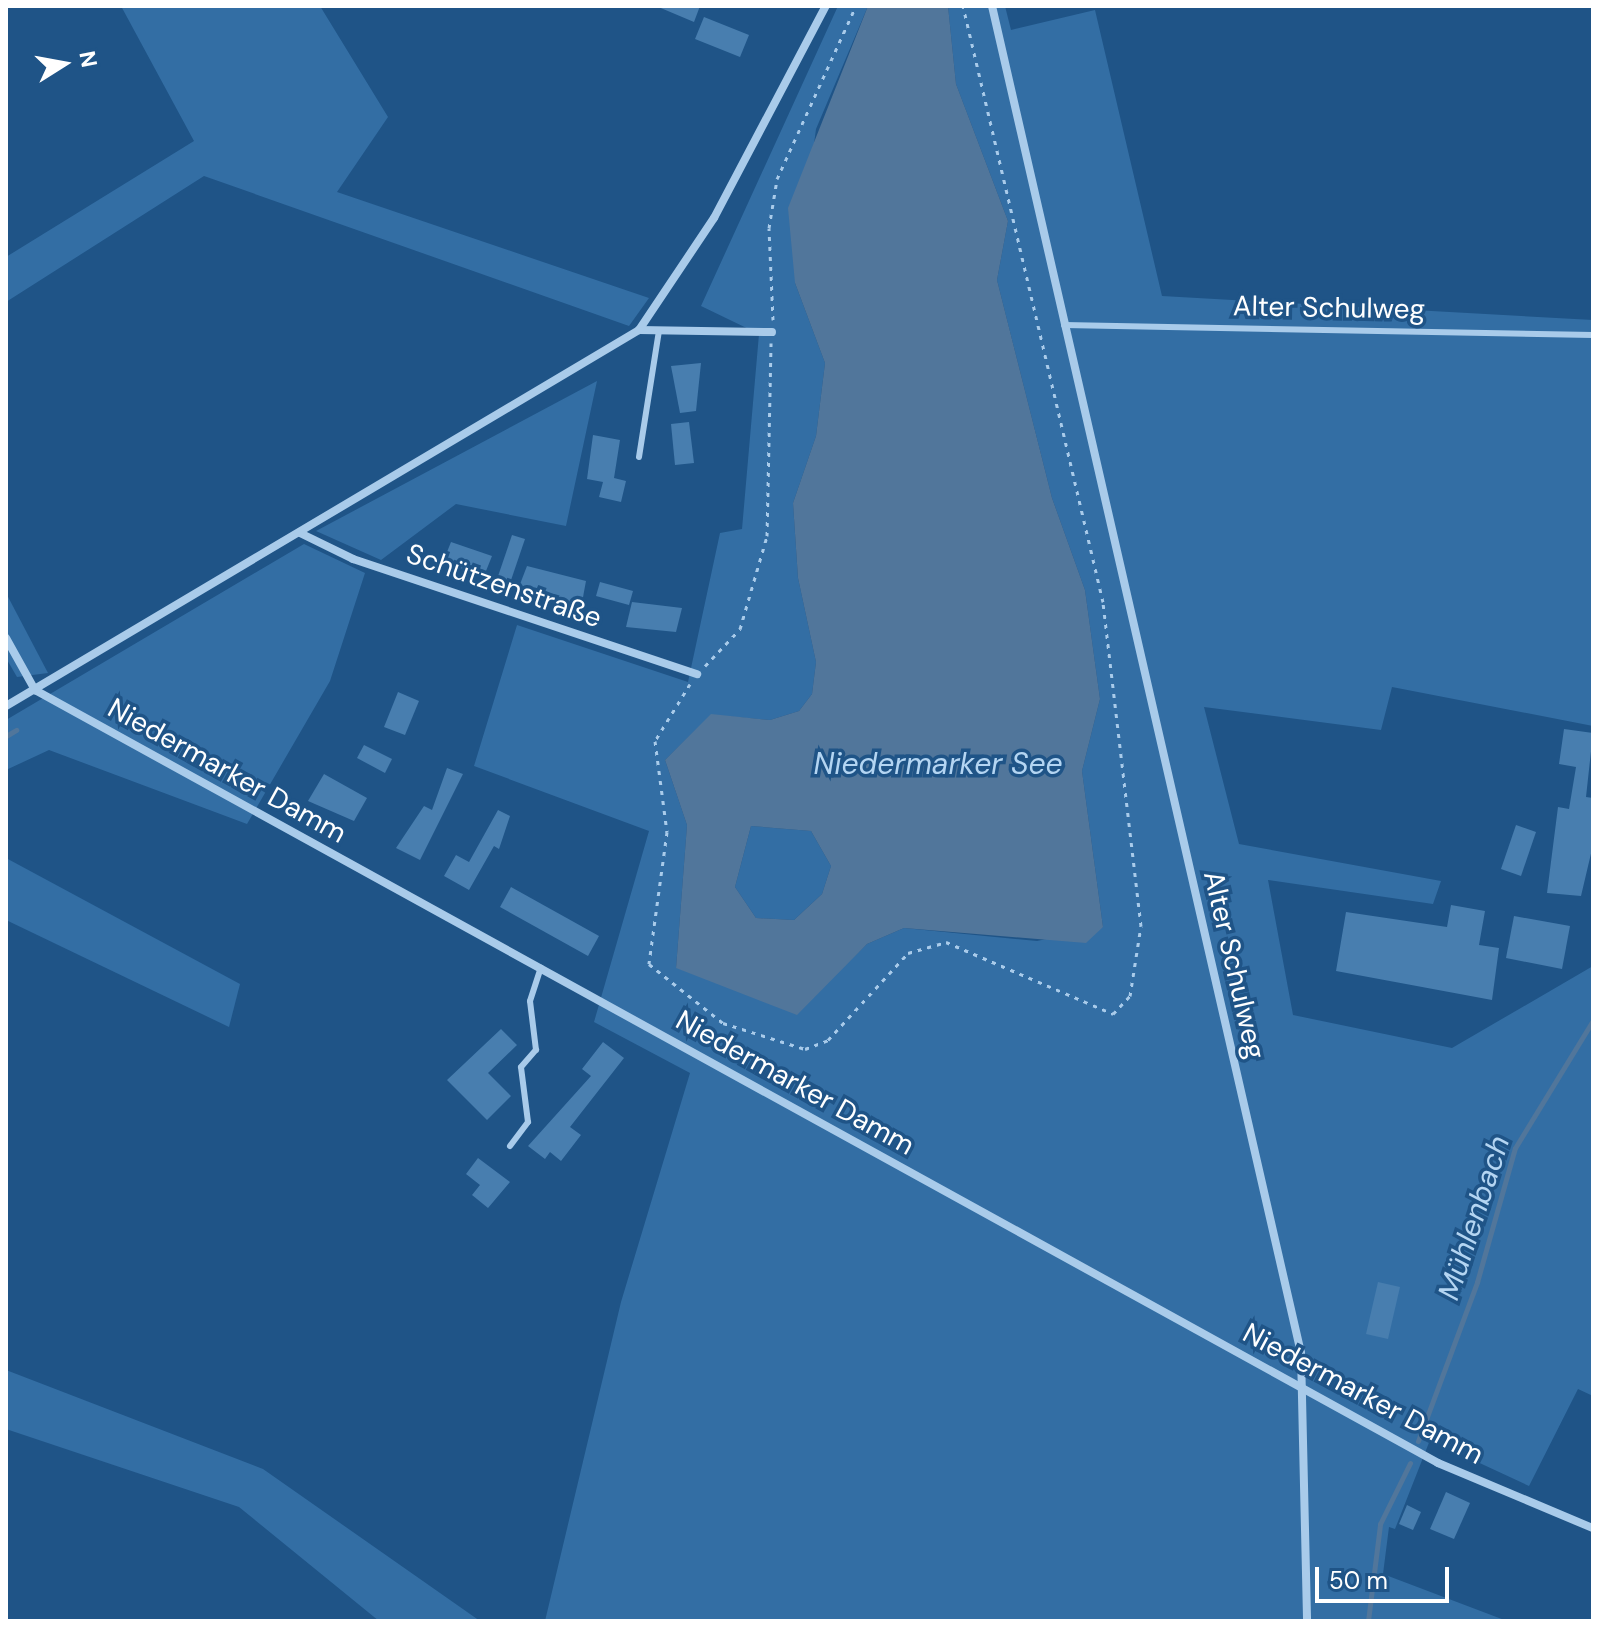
<!DOCTYPE html>
<html>
<head>
<meta charset="utf-8">
<style>
  body { margin:0 }
  #map { position:relative; width:1599px; height:1627px; overflow:hidden; background:#1f5487; font-family:"DM Sans",sans-serif }
  div>[style] { position:absolute }
  .green>* { inset:0; background:#336ea4 }
  .water>* { inset:0; background:#51769b }
  .stream>* { height:5px; margin:-2.5px; padding:0 2.5px; transform-origin:2.5px; border-radius:2.5px; background:#51769b }
  .building>* { inset:0; background:#487eaf }
  .path>* { height:3px; margin-top:-1.5px; transform-origin:0; background:repeating-linear-gradient(90deg,#a9cbea 0 4px,transparent 0 10px) }
  .service>* { height:6px; margin:-3px; padding:0 3px; transform-origin:3px; border-radius:3px; background:#a9cbea }
  .minor>* { height:8px; margin:-4px; padding:0 4px; transform-origin:4px; border-radius:4px; background:#a9cbea }
  span { translate:-50% -50%; white-space:nowrap; text-align:center; line-height:1.15; -webkit-text-stroke:7px #1f5487; paint-order:stroke }
  .street-label { font-size:28px; color:#fff }
  .water-label { font-size:30px; color:#b4d5f2; font-style:italic }
  .frame { position:absolute; inset:0; border:8px solid #fff; pointer-events:none }
  .north { position:absolute; left:24px; top:24px; width:80px; height:80px; -webkit-text-stroke:6px #1f5487; paint-order:stroke; rotate:79deg; font-size:22px; font-weight:700; line-height:32px; text-align:center; color:#fff }
  .north::after { content:''; display:block; margin:auto; width:28px; height:36px; background:#fff; clip-path:polygon(50% 0,100% 100%,50% 72%,0 100%) }
  .scale { position:absolute; left:1315px; top:1567px; width:134px; height:36px; box-sizing:border-box; border:4px solid #fff; border-top:0; padding-left:10px; font-size:24px; line-height:28px; white-space:nowrap; color:#fff; -webkit-text-stroke:6px #1f5487; paint-order:stroke }
</style>
</head>
<body>
<div id="map">
  <div class="green">
    <i style="clip-path:polygon(121px 6px,320px 6px,388px 117px,337px 192px,649px 298px,629px 326px,204px 176px,6px 302px,6px 257px,194px 141px)"></i>
    <i style="clip-path:polygon(838px 6px,868px 6px,816px 129px,795px 283px,825px 363px,816px 436px,793px 503px,798px 578px,816px 662px,812px 694px,799px 711px,770px 720px,711px 715px,665px 760px,687px 825px,676px 968px,838px 972px,867px 944px,904px 928px,1037px 941px,1103px 927px,1082px 771px,1100px 699px,1085px 590px,1052px 498px,997px 280px,1008px 221px,956px 84px,948px 6px,1005px 6px,1011px 30px,1095px 10px,1162px 296px,1593px 320px,1593px 726px,1392px 687px,1381px 730px,1204px 707px,1239px 844px,1441px 881px,1433px 904px,1268px 880px,1293px 1015px,1452px 1048px,1593px 966px,1593px 1396px,1578px 1389px,1529px 1486px,1430px 1440px,1395px 1529px,1389px 1527px,1383px 1574px,1507px 1621px,545px 1621px,621px 1302px,690px 1073px,594px 1022px,649px 831px,474px 766px,517px 625px,688px 682px,720px 533px,742px 529px,759px 334px,701px 306px)"></i>
    <i style="clip-path:polygon(597px 381px,566px 526px,456px 504px,381px 560px,316px 531px)"></i>
    <i style="clip-path:polygon(304px 544px,365px 573px,330px 681px,247px 824px,49px 750px,6px 770px,6px 720px)"></i>
    <i style="clip-path:polygon(6px 593px,48px 673px,17px 677px,6px 658px)"></i>
    <i style="clip-path:polygon(751px 826px,811px 831px,831px 866px,822px 894px,794px 920px,756px 918px,735px 887px)"></i>
    <i style="clip-path:polygon(6px 858px,240px 984px,229px 1027px,6px 920px)"></i>
    <i style="clip-path:polygon(6px 1370px,263px 1469px,480px 1621px,379px 1621px,239px 1507px,6px 1429px)"></i>
  </div>
  <div class="water">
    <i style="clip-path:polygon(evenodd,868px 6px,948px 6px,956px 84px,1008px 221px,997px 280px,1052px 498px,1085px 590px,1100px 699px,1082px 771px,1103px 927px,1086px 943px,904px 928px,867px 944px,797px 1015px,676px 968px,687px 825px,665px 760px,711px 714px,770px 720px,799px 711px,812px 694px,816px 662px,798px 578px,793px 503px,816px 436px,825px 363px,795px 283px,788px 208px,868px 6px,751px 826px,811px 831px,831px 866px,822px 894px,794px 920px,756px 918px,735px 887px,751px 826px)"></i>
  </div>
  <div class="stream">
    <i style="left:6px;top:736px;width:12px;rotate:-31deg"></i>
    <i style="left:1418px;top:1441px;width:170px;rotate:-69.6deg"></i>
    <i style="left:1477px;top:1282px;width:139px;rotate:-74.2deg"></i>
    <i style="left:1515px;top:1148px;width:150px;rotate:-58.6deg"></i>
    <i style="left:1368px;top:1621px;width:98px;rotate:-82.9deg"></i>
    <i style="left:1380px;top:1524px;width:68px;rotate:-63.8deg"></i>
  </div>
  <div class="building">
    <i style="clip-path:polygon(656px 6px,700px 6px,694px 22px)"></i>
    <i style="clip-path:polygon(704px 17px,749px 35px,740px 57px,695px 39px)"></i>
    <i style="clip-path:polygon(701px 363px,696px 411px,680px 413px,671px 366px)"></i>
    <i style="clip-path:polygon(689px 422px,694px 463px,675px 465px,671px 424px)"></i>
    <i style="clip-path:polygon(593px 435px,620px 440px,614px 478px,626px 481px,621px 502px,599px 497px,603px 482px,587px 479px)"></i>
    <i style="clip-path:polygon(512px 535px,525px 539px,508px 589px,495px 585px)"></i>
    <i style="clip-path:polygon(451px 542px,492px 556px,484px 576px,443px 562px)"></i>
    <i style="clip-path:polygon(527px 566px,586px 581px,581px 608px,517px 592px)"></i>
    <i style="clip-path:polygon(600px 582px,633px 591px,629px 605px,596px 596px)"></i>
    <i style="clip-path:polygon(632px 602px,682px 608px,676px 632px,626px 627px)"></i>
    <i style="clip-path:polygon(398px 692px,419px 701px,405px 735px,384px 727px)"></i>
    <i style="clip-path:polygon(1564px 729px,1593px 733px,1586px 797px,1593px 798px,1593px 845px,1581px 896px,1547px 893px,1558px 807px,1569px 809px,1576px 767px,1559px 764px)"></i>
    <i style="clip-path:polygon(364px 745px,392px 759px,385px 773px,357px 758px)"></i>
    <i style="clip-path:polygon(447px 768px,463px 774px,420px 860px,396px 848px,424px 806px,432px 810px)"></i>
    <i style="clip-path:polygon(324px 774px,367px 798px,354px 821px,308px 801px)"></i>
    <i style="clip-path:polygon(498px 810px,510px 816px,499px 849px,494px 846px,469px 890px,444px 876px,456px 855px,469px 862px)"></i>
    <i style="clip-path:polygon(1516px 825px,1536px 832px,1521px 876px,1501px 869px)"></i>
    <i style="clip-path:polygon(511px 887px,599px 936px,588px 956px,500px 907px)"></i>
    <i style="clip-path:polygon(1451px 905px,1485px 911px,1479px 945px,1499px 948px,1492px 1000px,1336px 971px,1346px 912px,1447px 927px)"></i>
    <i style="clip-path:polygon(1514px 916px,1570px 926px,1562px 969px,1506px 958px)"></i>
    <i style="clip-path:polygon(501px 1029px,517px 1045px,488px 1073px,511px 1096px,487px 1120px,447px 1080px)"></i>
    <i style="clip-path:polygon(603px 1042px,624px 1058px,570px 1127px,581px 1135px,561px 1161px,550px 1152px,545px 1159px,528px 1146px,591px 1076px,582px 1069px)"></i>
    <i style="clip-path:polygon(478px 1158px,510px 1182px,488px 1208px,472px 1195px,480px 1185px,466px 1174px)"></i>
    <i style="clip-path:polygon(1378px 1282px,1400px 1287px,1388px 1339px,1366px 1334px)"></i>
    <i style="clip-path:polygon(1446px 1492px,1470px 1503px,1454px 1539px,1430px 1529px)"></i>
    <i style="clip-path:polygon(1407px 1505px,1421px 1512px,1413px 1530px,1399px 1524px)"></i>
  </div>
  <div class="path">
    <i style="left:773px;top:320px;width:92px;rotate:-92.5deg"></i>
    <i style="left:769px;top:228px;width:50px;rotate:-80.7deg"></i>
    <i style="left:777px;top:179px;width:190px;rotate:-65.5deg"></i>
    <i style="left:705px;top:666px;width:51px;rotate:-46.6deg"></i>
    <i style="left:740px;top:629px;width:97px;rotate:-73.8deg"></i>
    <i style="left:767px;top:536px;width:193px;rotate:-88.8deg"></i>
    <i style="left:690px;top:684px;width:67px;rotate:121.6deg"></i>
    <i style="left:655px;top:741px;width:92px;rotate:82.5deg"></i>
    <i style="left:667px;top:832px;width:133px;rotate:97.8deg"></i>
    <i style="left:649px;top:964px;width:95px;rotate:38.6deg"></i>
    <i style="left:723px;top:1023px;width:86px;rotate:17.6deg"></i>
    <i style="left:805px;top:1049px;width:25px;rotate:-21deg"></i>
    <i style="left:828px;top:1040px;width:118px;rotate:-47.4deg"></i>
    <i style="left:908px;top:953px;width:40px;rotate:-16deg"></i>
    <i style="left:946px;top:942px;width:182px;rotate:23.3deg"></i>
    <i style="left:1113px;top:1014px;width:25px;rotate:-47deg"></i>
    <i style="left:1130px;top:996px;width:71px;rotate:-81.1deg"></i>
    <i style="left:1141px;top:926px;width:326px;rotate:-96.7deg"></i>
    <i style="left:1103px;top:602px;width:612px;rotate:-103.22deg"></i>
  </div>
  <div class="service">
    <i style="left:1064px;top:325px;width:529px;rotate:1.08deg"></i>
    <i style="left:639px;top:457px;width:128px;rotate:-81deg"></i>
    <i style="left:510px;top:1146px;width:30px;rotate:-53deg"></i>
    <i style="left:528px;top:1122px;width:55px;rotate:-97.3deg"></i>
    <i style="left:521px;top:1067px;width:23px;rotate:-49deg"></i>
    <i style="left:536px;top:1050px;width:49px;rotate:-97deg"></i>
    <i style="left:530px;top:1001px;width:35px;rotate:-72deg"></i>
  </div>
  <div class="minor">
    <i style="left:992px;top:6px;width:1382px;rotate:77.08deg"></i>
    <i style="left:1301px;top:1353px;width:268px;rotate:88.7deg"></i>
    <i style="left:639px;top:330px;width:133px;rotate:0.9deg"></i>
    <i style="left:300px;top:533px;width:59px;rotate:26.1deg"></i>
    <i style="left:353px;top:559px;width:363px;rotate:18.5deg"></i>
    <i style="left:6px;top:638px;width:60px;rotate:60.9deg"></i>
    <i style="left:35px;top:690px;width:1602px;rotate:28.85deg"></i>
    <i style="left:1438px;top:1463px;width:168px;rotate:22.8deg"></i>
    <i style="left:6px;top:706px;width:736px;rotate:-30.71deg"></i>
    <i style="left:639px;top:330px;width:135px;rotate:-56.2deg"></i>
    <i style="left:714px;top:218px;width:240px;rotate:-62.2deg"></i>
  </div>
  <div class="street-label">
    <span style="left:1329px;top:308px;rotate:1deg">Alter Schulweg</span>
    <span style="left:504px;top:586px;rotate:19deg">Schützenstraße</span>
    <span style="left:227px;top:771px;rotate:29deg">Niedermarker Damm</span>
    <span style="left:1234px;top:965px;rotate:77deg">Alter Schulweg</span>
    <span style="left:795px;top:1083px;rotate:29deg">Niedermarker Damm</span>
    <span style="left:1363px;top:1394px;rotate:28deg">Niedermarker Damm</span>
  </div>
  <div class="water-label">
    <span style="left:938px;top:764px">Niedermarker See</span>
    <span style="left:1474px;top:1218px;rotate:-72deg">Mühlenbach</span>
  </div>
  <div class="frame"></div>
  <div class="north">N</div>
  <div class="scale">50 m</div>
</div>
</body>
</html>
